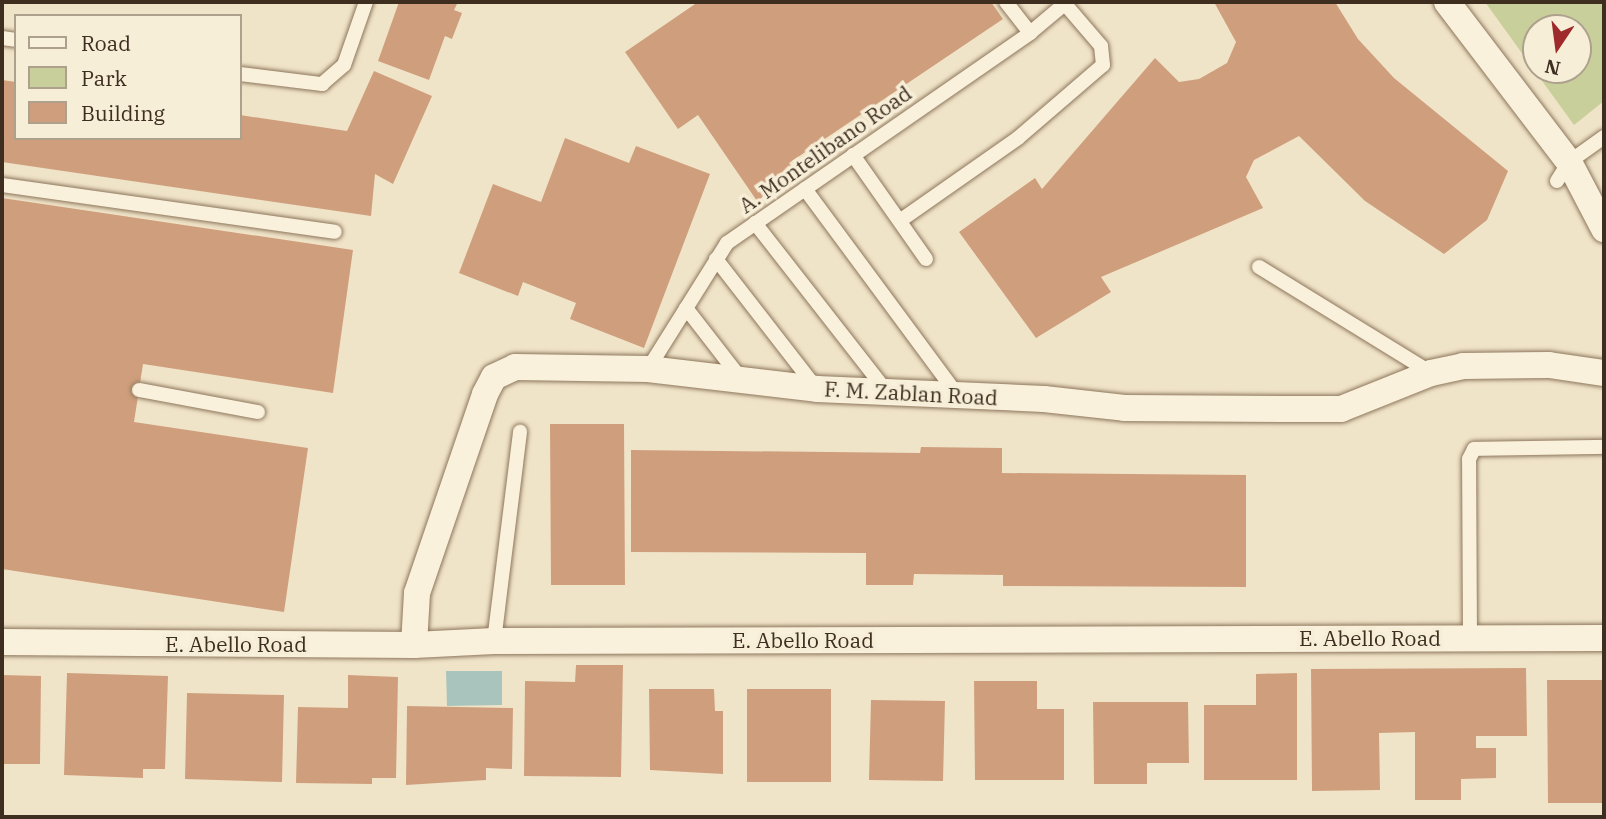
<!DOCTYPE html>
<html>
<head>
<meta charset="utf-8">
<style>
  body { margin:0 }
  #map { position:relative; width:1606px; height:819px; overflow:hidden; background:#f0e4c8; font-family:"IBM Plex Serif",serif }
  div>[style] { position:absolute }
  .green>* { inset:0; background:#c9cf9b }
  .water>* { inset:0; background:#a9c4bc }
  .building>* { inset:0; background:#cf9f7d }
  .roads { filter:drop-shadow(0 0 2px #8d765c) drop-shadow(0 0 2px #8d765c) }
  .lane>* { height:14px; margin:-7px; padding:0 7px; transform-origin:7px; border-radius:7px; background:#faf1dc }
  .street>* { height:26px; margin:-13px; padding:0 13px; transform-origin:13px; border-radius:13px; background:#faf1dc }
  span { translate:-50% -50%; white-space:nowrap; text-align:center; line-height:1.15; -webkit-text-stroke:7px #f7eed8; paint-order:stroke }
  .street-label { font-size:21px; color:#3d2e20 }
  .frame { position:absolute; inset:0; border:4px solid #3d2e20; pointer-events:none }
  .legend { position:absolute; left:14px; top:14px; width:228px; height:126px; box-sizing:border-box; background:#f7eed8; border:2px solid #ada18e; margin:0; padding:9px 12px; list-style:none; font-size:21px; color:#3d2e20 }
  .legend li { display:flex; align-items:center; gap:14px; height:35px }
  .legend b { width:35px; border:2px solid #ada18e }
  .north { position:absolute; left:1522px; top:14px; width:70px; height:70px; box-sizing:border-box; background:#f7eed8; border:2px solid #ada18e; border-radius:50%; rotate:193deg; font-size:19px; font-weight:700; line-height:28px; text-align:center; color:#3d2e20 }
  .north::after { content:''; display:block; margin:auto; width:24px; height:32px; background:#9e2a2b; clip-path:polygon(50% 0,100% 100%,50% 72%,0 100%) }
</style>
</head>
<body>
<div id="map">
  <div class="green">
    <i style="clip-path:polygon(evenodd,1485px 2px,1604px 2px,1604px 101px,1574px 125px,1485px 2px,1536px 28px,1578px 28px,1578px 70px,1536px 70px,1536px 28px)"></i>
  </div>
  <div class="water">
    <i style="clip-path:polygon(446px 671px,502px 671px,502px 705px,447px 706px)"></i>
  </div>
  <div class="building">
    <i style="clip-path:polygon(399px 2px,458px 2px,454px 10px,462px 13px,452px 39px,445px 36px,429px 80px,378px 61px)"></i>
    <i style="clip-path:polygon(698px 2px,991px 2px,1003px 19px,789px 163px,797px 174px,757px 201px,698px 115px,678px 129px,625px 52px)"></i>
    <i style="clip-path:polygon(1214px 2px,1335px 2px,1358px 39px,1394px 78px,1508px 171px,1487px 220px,1444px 254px,1365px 201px,1299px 136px,1254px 160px,1246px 177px,1263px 208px,1101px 277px,1111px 292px,1036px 338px,959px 232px,1035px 178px,1042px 189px,1155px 58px,1179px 82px,1199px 79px,1227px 63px,1236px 42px)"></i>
    <i style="clip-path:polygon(374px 71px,432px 96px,393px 184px,375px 174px,371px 216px,2px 162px,2px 80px,16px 82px,16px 138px,240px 138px,240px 115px,347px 131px)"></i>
    <i style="clip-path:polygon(565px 138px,629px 163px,636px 146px,710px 174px,644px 348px,570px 319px,576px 303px,523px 282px,518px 296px,459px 273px,493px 184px,541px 202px)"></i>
    <i style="clip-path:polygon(2px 198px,353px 250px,333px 393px,143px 364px,134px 422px,308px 448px,284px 612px,2px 569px)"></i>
    <i style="clip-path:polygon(550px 424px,624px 424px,625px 585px,551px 585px)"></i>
    <i style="clip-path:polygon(921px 447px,1002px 448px,1002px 473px,1246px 475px,1246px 587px,1003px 586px,1003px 575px,914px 574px,913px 585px,866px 585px,866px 553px,631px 552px,631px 450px,920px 453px)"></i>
    <i style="clip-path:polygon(576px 665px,623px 665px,621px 777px,524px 776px,525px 681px,575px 682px)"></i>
    <i style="clip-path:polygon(1526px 668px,1527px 736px,1476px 736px,1476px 748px,1496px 748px,1496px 778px,1461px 779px,1461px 800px,1415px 800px,1415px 732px,1379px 733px,1380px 790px,1312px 791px,1311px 669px)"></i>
    <i style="clip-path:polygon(67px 673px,168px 676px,165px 769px,143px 769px,143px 778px,64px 775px)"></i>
    <i style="clip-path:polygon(1297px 673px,1297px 780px,1204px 780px,1204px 705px,1256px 705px,1256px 674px)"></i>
    <i style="clip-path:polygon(2px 675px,41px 676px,40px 764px,2px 764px)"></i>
    <i style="clip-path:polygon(348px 675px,398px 677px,396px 778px,372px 778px,372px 784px,296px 783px,298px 707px,348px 708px)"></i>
    <i style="clip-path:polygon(1547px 680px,1604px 680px,1604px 803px,1548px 803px)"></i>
    <i style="clip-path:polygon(974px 681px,1037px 681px,1037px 709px,1064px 709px,1064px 780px,975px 780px)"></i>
    <i style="clip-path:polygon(649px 689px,714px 689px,715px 711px,723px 711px,723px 774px,650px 770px)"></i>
    <i style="clip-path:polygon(747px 689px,831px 689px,831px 782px,747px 782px)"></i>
    <i style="clip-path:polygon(187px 693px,284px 695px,282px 782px,185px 779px)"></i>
    <i style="clip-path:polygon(871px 700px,945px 701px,943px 781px,869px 780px)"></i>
    <i style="clip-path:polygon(1093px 702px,1188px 702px,1189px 763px,1147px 763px,1147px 784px,1094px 784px)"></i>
    <i style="clip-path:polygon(407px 706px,513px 708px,512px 769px,486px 768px,486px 780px,406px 785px)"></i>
  </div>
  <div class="roads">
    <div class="lane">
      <i style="left:1006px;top:2px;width:39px;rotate:52deg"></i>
      <i style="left:2px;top:38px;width:14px;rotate:8deg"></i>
      <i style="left:240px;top:74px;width:83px;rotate:7deg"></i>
      <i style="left:322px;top:84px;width:29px;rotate:-41deg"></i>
      <i style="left:344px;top:65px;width:67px;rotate:-70.8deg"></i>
      <i style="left:853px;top:155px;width:127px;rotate:54.9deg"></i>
      <i style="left:1557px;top:181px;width:22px;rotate:-58deg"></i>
      <i style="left:1569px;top:162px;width:43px;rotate:-35.5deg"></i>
      <i style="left:2px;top:185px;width:336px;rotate:8deg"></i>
      <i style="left:805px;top:189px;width:257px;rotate:53.5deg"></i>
      <i style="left:901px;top:220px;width:143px;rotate:-35deg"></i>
      <i style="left:1018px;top:138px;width:112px;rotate:-40.7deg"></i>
      <i style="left:1103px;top:65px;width:19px;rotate:-96deg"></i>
      <i style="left:1101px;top:46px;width:55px;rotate:-130.6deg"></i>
      <i style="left:755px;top:223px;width:216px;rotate:52deg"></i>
      <i style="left:716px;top:259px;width:163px;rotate:52.2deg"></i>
      <i style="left:1259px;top:267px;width:202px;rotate:31.6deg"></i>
      <i style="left:686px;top:308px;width:90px;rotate:52.2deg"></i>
      <i style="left:648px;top:369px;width:149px;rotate:-57.9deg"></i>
      <i style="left:727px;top:243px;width:369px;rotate:-34.7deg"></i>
      <i style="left:1030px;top:33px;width:48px;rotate:-40deg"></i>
      <i style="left:139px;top:390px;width:121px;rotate:10.5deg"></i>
      <i style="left:1470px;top:638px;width:179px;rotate:-90.3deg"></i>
      <i style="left:1469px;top:459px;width:11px;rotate:-63deg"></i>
      <i style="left:1474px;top:449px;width:130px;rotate:-0.9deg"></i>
      <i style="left:494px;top:641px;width:211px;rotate:-82.9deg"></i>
    </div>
    <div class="street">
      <i style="left:1447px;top:2px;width:201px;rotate:52.7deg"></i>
      <i style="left:1569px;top:162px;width:76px;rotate:62.4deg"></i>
      <i style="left:2px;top:642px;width:412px;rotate:0.4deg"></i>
      <i style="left:414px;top:645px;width:80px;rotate:-2.9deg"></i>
      <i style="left:494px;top:641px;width:1110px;rotate:-0.15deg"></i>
      <i style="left:414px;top:645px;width:52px;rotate:-86.7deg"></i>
      <i style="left:417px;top:593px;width:210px;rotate:-71.1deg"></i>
      <i style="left:485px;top:394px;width:19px;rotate:-62deg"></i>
      <i style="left:494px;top:377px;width:23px;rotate:-25deg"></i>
      <i style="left:515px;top:367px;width:133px;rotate:0.9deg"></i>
      <i style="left:648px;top:369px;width:170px;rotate:6.7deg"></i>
      <i style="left:817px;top:389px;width:227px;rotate:2.5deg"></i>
      <i style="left:1044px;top:399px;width:81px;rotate:6.3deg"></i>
      <i style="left:1125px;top:408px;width:158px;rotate:0.4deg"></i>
      <i style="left:1283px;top:409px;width:58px"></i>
      <i style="left:1341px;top:409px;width:97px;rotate:-21.8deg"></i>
      <i style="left:1431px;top:373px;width:33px;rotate:-12deg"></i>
      <i style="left:1463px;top:366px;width:86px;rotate:-0.7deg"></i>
      <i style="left:1549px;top:365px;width:56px;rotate:8.3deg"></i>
    </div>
  </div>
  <div class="street-label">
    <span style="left:825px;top:149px;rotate:-35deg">A. Montelibano Road</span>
    <span style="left:911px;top:393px;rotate:3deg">F. M. Zablan Road</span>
    <span style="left:1370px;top:638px">E. Abello Road</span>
    <span style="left:803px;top:640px">E. Abello Road</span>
    <span style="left:236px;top:644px">E. Abello Road</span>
  </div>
  <div class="frame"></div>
  <ul class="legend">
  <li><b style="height:9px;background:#faf1dc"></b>Road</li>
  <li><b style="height:19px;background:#c9cf9b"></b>Park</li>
  <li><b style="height:19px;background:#cf9f7d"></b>Building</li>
  </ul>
  <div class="north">N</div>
</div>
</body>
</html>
